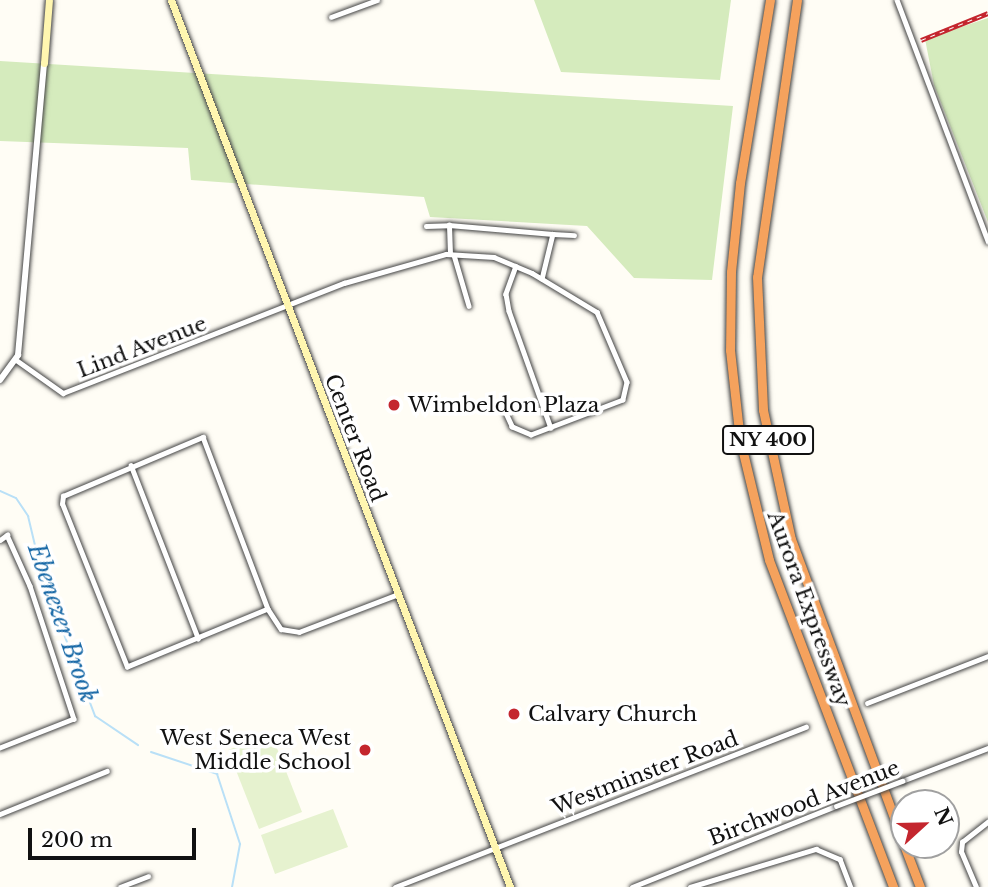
<!DOCTYPE html>
<html>
<head>
<meta charset="utf-8">
<style>
  body { margin:0 }
  #map { position:relative; width:988px; height:887px; overflow:hidden; background:#fffdf5; font-family:"Libre Baskerville",serif }
  div>[style] { position:absolute }
  .green>* { inset:0; background:#d5ebbd }
  .pitch>* { inset:0; background:#e6f2cf }
  .stream>* { height:2px; margin:-1px; padding:0 1px; transform-origin:1px; border-radius:1px; background:#b9e0f7 }
  .roads { filter:drop-shadow(0 0 2px #444) drop-shadow(0 0 2px #444) }
  .minor>* { height:4.5px; margin:-2.25px; padding:0 2.25px; transform-origin:2.25px; border-radius:2.25px; background:#fff }
  .tertiary>* { height:6px; margin:-3px; padding:0 3px; transform-origin:3px; border-radius:3px; background:#fff }
  .secondary>* { height:7px; margin:-3.5px; padding:0 3.5px; transform-origin:3.5px; border-radius:3.5px; background:#fff6b0 }
  .motorway>* { height:9px; margin:-4.5px; padding:0 4.5px; transform-origin:4.5px; border-radius:4.5px; background:#f5a25d }
  .rail>* { height:4.5px; margin-top:-2.25px; transform-origin:0; background:repeating-linear-gradient(90deg,#fff 0 5px,#c4262e 0 10px); box-sizing:border-box; border-block:2px solid #c4262e }
  .bridges { filter:drop-shadow(0 0 2px #444) drop-shadow(0 0 2px #444) }
  .minor-bridge>* { height:4.5px; margin:-2.25px; padding:0 2.25px; transform-origin:2.25px; border-radius:2.25px; background:#fff }
  .dots>* { width:19px; height:19px; translate:-50% -50%; box-sizing:border-box; border:4px solid #fff; border-radius:50% }
  span { translate:-50% -50%; white-space:nowrap; text-align:center; line-height:1.15; -webkit-text-stroke:7px #fff; paint-order:stroke }
  .shield-label span { padding:2px 5px; background:#fff; border:2px solid; border-radius:5px; -webkit-text-stroke-width:0 }
  .shield-label { font-size:19px; color:#111; font-weight:700 }
  .street-label { font-size:21px; color:#111 }
  .poi-label { font-size:21px; color:#111 }
  .left { translate:0 -50%; text-align:left }
  .right { translate:-100% -50%; text-align:right }
  .water-label { font-size:23px; color:#1768a6; font-style:italic }
  .north { position:absolute; left:890px; top:789px; width:70px; height:70px; box-sizing:border-box; background:#fff; border:2px solid #a0a0a0; border-radius:50%; rotate:68deg; font-size:19px; font-weight:700; line-height:28px; text-align:center; color:#111 }
  .north::after { content:''; display:block; margin:auto; width:24px; height:32px; background:#c4262e; clip-path:polygon(50% 0,100% 100%,50% 72%,0 100%) }
  .scale { position:absolute; left:28px; top:828px; width:168px; height:32px; box-sizing:border-box; border:4px solid #111; border-top:0; padding-left:9px; font-size:21px; line-height:24px; white-space:nowrap; color:#111; -webkit-text-stroke:5px #fff; paint-order:stroke }
</style>
</head>
<body>
<div id="map">
  <div class="green">
    <i style="clip-path:polygon(534px 0,731px 0,720px 80px,561px 72px)"></i>
    <i style="clip-path:polygon(988px 18px,988px 222px,934px 85px,925px 39px)"></i>
    <i style="clip-path:polygon(0 61px,733px 106px,712px 280px,634px 278px,587px 226px,430px 217px,424px 197px,191px 180px,188px 148px,0 141px)"></i>
  </div>
  <div class="pitch">
    <i style="clip-path:polygon(271px 733px,302px 812px,259px 829px,228px 750px)"></i>
    <i style="clip-path:polygon(333px 809px,348px 847px,275px 874px,261px 835px)"></i>
  </div>
  <div class="stream">
    <i style="left:0;top:491px;width:17px;rotate:24deg"></i>
    <i style="left:16px;top:498px;width:22px;rotate:56deg"></i>
    <i style="left:28px;top:516px;width:65px;rotate:76.6deg"></i>
    <i style="left:43px;top:579px;width:147px;rotate:69.2deg"></i>
    <i style="left:95px;top:716px;width:52px;rotate:34deg"></i>
    <i style="left:151px;top:752px;width:70px;rotate:18.4deg"></i>
    <i style="left:217px;top:774px;width:74px;rotate:71.8deg"></i>
    <i style="left:240px;top:844px;width:44px;rotate:100.5deg"></i>
  </div>
  <div class="roads">
    <div class="minor">
      <i style="left:897px;top:0;width:258px;rotate:69.3deg"></i>
      <i style="left:331px;top:17px;width:49px;rotate:-20.3deg"></i>
      <i style="left:426px;top:226px;width:23px;rotate:-2deg"></i>
      <i style="left:553px;top:234px;width:21px;rotate:3deg"></i>
      <i style="left:450px;top:254px;width:29px;rotate:-92deg"></i>
      <i style="left:449px;top:225px;width:104px;rotate:4.9deg"></i>
      <i style="left:553px;top:234px;width:46px;rotate:103.7deg"></i>
      <i style="left:454px;top:255px;width:53px;rotate:73.6deg"></i>
      <i style="left:516px;top:266px;width:30px;rotate:110deg"></i>
      <i style="left:506px;top:294px;width:17px;rotate:80deg"></i>
      <i style="left:509px;top:311px;width:124px;rotate:70.3deg"></i>
      <i style="left:15px;top:359px;width:59px;rotate:35.3deg"></i>
      <i style="left:63px;top:393px;width:302px;rotate:-21.4deg"></i>
      <i style="left:344px;top:283px;width:106px;rotate:-15.9deg"></i>
      <i style="left:446px;top:254px;width:48px;rotate:3.6deg"></i>
      <i style="left:494px;top:257px;width:41px;rotate:22.8deg"></i>
      <i style="left:532px;top:273px;width:76px;rotate:31deg"></i>
      <i style="left:597px;top:312px;width:76px;rotate:66.8deg"></i>
      <i style="left:627px;top:382px;width:18px;rotate:103deg"></i>
      <i style="left:623px;top:400px;width:98px;rotate:159.2deg"></i>
      <i style="left:531px;top:435px;width:21px;rotate:-157deg"></i>
      <i style="left:512px;top:427px;width:14px;rotate:-115deg"></i>
      <i style="left:131px;top:465px;width:186px;rotate:68.8deg"></i>
      <i style="left:0;top:540px;width:9px;rotate:-36deg"></i>
      <i style="left:7px;top:535px;width:56px;rotate:65.7deg"></i>
      <i style="left:30px;top:586px;width:140px;rotate:71.7deg"></i>
      <i style="left:74px;top:719px;width:79px;rotate:158.6deg"></i>
      <i style="left:268px;top:609px;width:152px;rotate:157.6deg"></i>
      <i style="left:127px;top:667px;width:175px;rotate:-111.7deg"></i>
      <i style="left:62px;top:504px;width:8px;rotate:-83deg"></i>
      <i style="left:63px;top:496px;width:152px;rotate:-22.9deg"></i>
      <i style="left:203px;top:437px;width:184px;rotate:69.3deg"></i>
      <i style="left:268px;top:609px;width:24px;rotate:57deg"></i>
      <i style="left:281px;top:629px;width:18px;rotate:9deg"></i>
      <i style="left:299px;top:632px;width:104px;rotate:-20.9deg"></i>
      <i style="left:867px;top:703px;width:130px;rotate:-21.2deg"></i>
      <i style="left:902px;top:781px;width:92px;rotate:-21deg"></i>
      <i style="left:0;top:814px;width:115px;rotate:-21.9deg"></i>
      <i style="left:120px;top:887px;width:30px;rotate:-21deg"></i>
      <i style="left:395px;top:887px;width:441px;rotate:-21.3deg"></i>
      <i style="left:632px;top:887px;width:219px;rotate:-21.7deg"></i>
      <i style="left:690px;top:887px;width:132px;rotate:-16.8deg"></i>
      <i style="left:816px;top:849px;width:26px;rotate:23deg"></i>
      <i style="left:840px;top:859px;width:30px;rotate:69deg"></i>
      <i style="left:976px;top:887px;width:38px;rotate:-113deg"></i>
      <i style="left:961px;top:852px;width:10px;rotate:-84deg"></i>
      <i style="left:962px;top:842px;width:33px;rotate:-38deg"></i>
    </div>
    <div class="tertiary">
      <i style="left:0;top:380px;width:31px;rotate:-54deg"></i>
      <i style="left:18px;top:355px;width:293px;rotate:-84.9deg"></i>
    </div>
    <div class="secondary">
      <i style="left:171px;top:0;width:950px;rotate:69.08deg"></i>
      <i style="left:44px;top:63px;width:63px;rotate:-85.5deg"></i>
    </div>
    <div class="motorway">
      <i style="left:770px;top:0;width:185px;rotate:99.3deg"></i>
      <i style="left:740px;top:183px;width:89px;rotate:95.8deg"></i>
      <i style="left:731px;top:272px;width:78px;rotate:90.7deg"></i>
      <i style="left:730px;top:350px;width:91px;rotate:83.7deg"></i>
      <i style="left:740px;top:440px;width:123px;rotate:76.4deg"></i>
      <i style="left:769px;top:560px;width:350px;rotate:69.2deg"></i>
      <i style="left:797px;top:0;width:280px;rotate:98.2deg"></i>
      <i style="left:757px;top:277px;width:133px;rotate:87.4deg"></i>
      <i style="left:763px;top:410px;width:132px;rotate:77.8deg"></i>
      <i style="left:791px;top:539px;width:325px;rotate:69.7deg"></i>
      <i style="left:904px;top:845px;width:45px;rotate:69.1deg"></i>
    </div>
  </div>
  <div class="rail">
    <i style="left:921px;top:40px;width:72px;rotate:-21.9deg"></i>
  </div>
  <div class="bridges">
    <div class="minor-bridge">
      <i style="left:836px;top:806px;width:71px;rotate:-20.7deg"></i>
    </div>
  </div>
  <div class="dots">
    <i style="left:394px;top:405px;background:#c4262e"></i>
    <i style="left:514px;top:714px;background:#c4262e"></i>
    <i style="left:365px;top:750px;background:#c4262e"></i>
  </div>
  <div class="shield-label">
    <span style="left:768px;top:440px">NY 400</span>
  </div>
  <div class="street-label">
    <span style="left:142px;top:347px;rotate:-21deg">Lind Avenue</span>
    <span style="left:355px;top:438px;rotate:69deg">Center Road</span>
    <span style="left:809px;top:609px;rotate:70deg">Aurora Expressway</span>
    <span style="left:645px;top:773px;rotate:-21deg">Westminster Road</span>
    <span style="left:804px;top:803px;rotate:-21deg">Birchwood Avenue</span>
  </div>
  <div class="poi-label">
    <span class="left" style="left:408px;top:405px">Wimbeldon Plaza</span>
    <span class="left" style="left:528px;top:714px">Calvary Church</span>
    <span class="right" style="left:351px;top:750px">West Seneca West<br>Middle School</span>
  </div>
  <div class="water-label">
    <span style="left:62px;top:623px;rotate:71deg">Ebenezer Brook</span>
  </div>
  <div class="north">N</div>
  <div class="scale">200 m</div>
</div>
</body>
</html>
